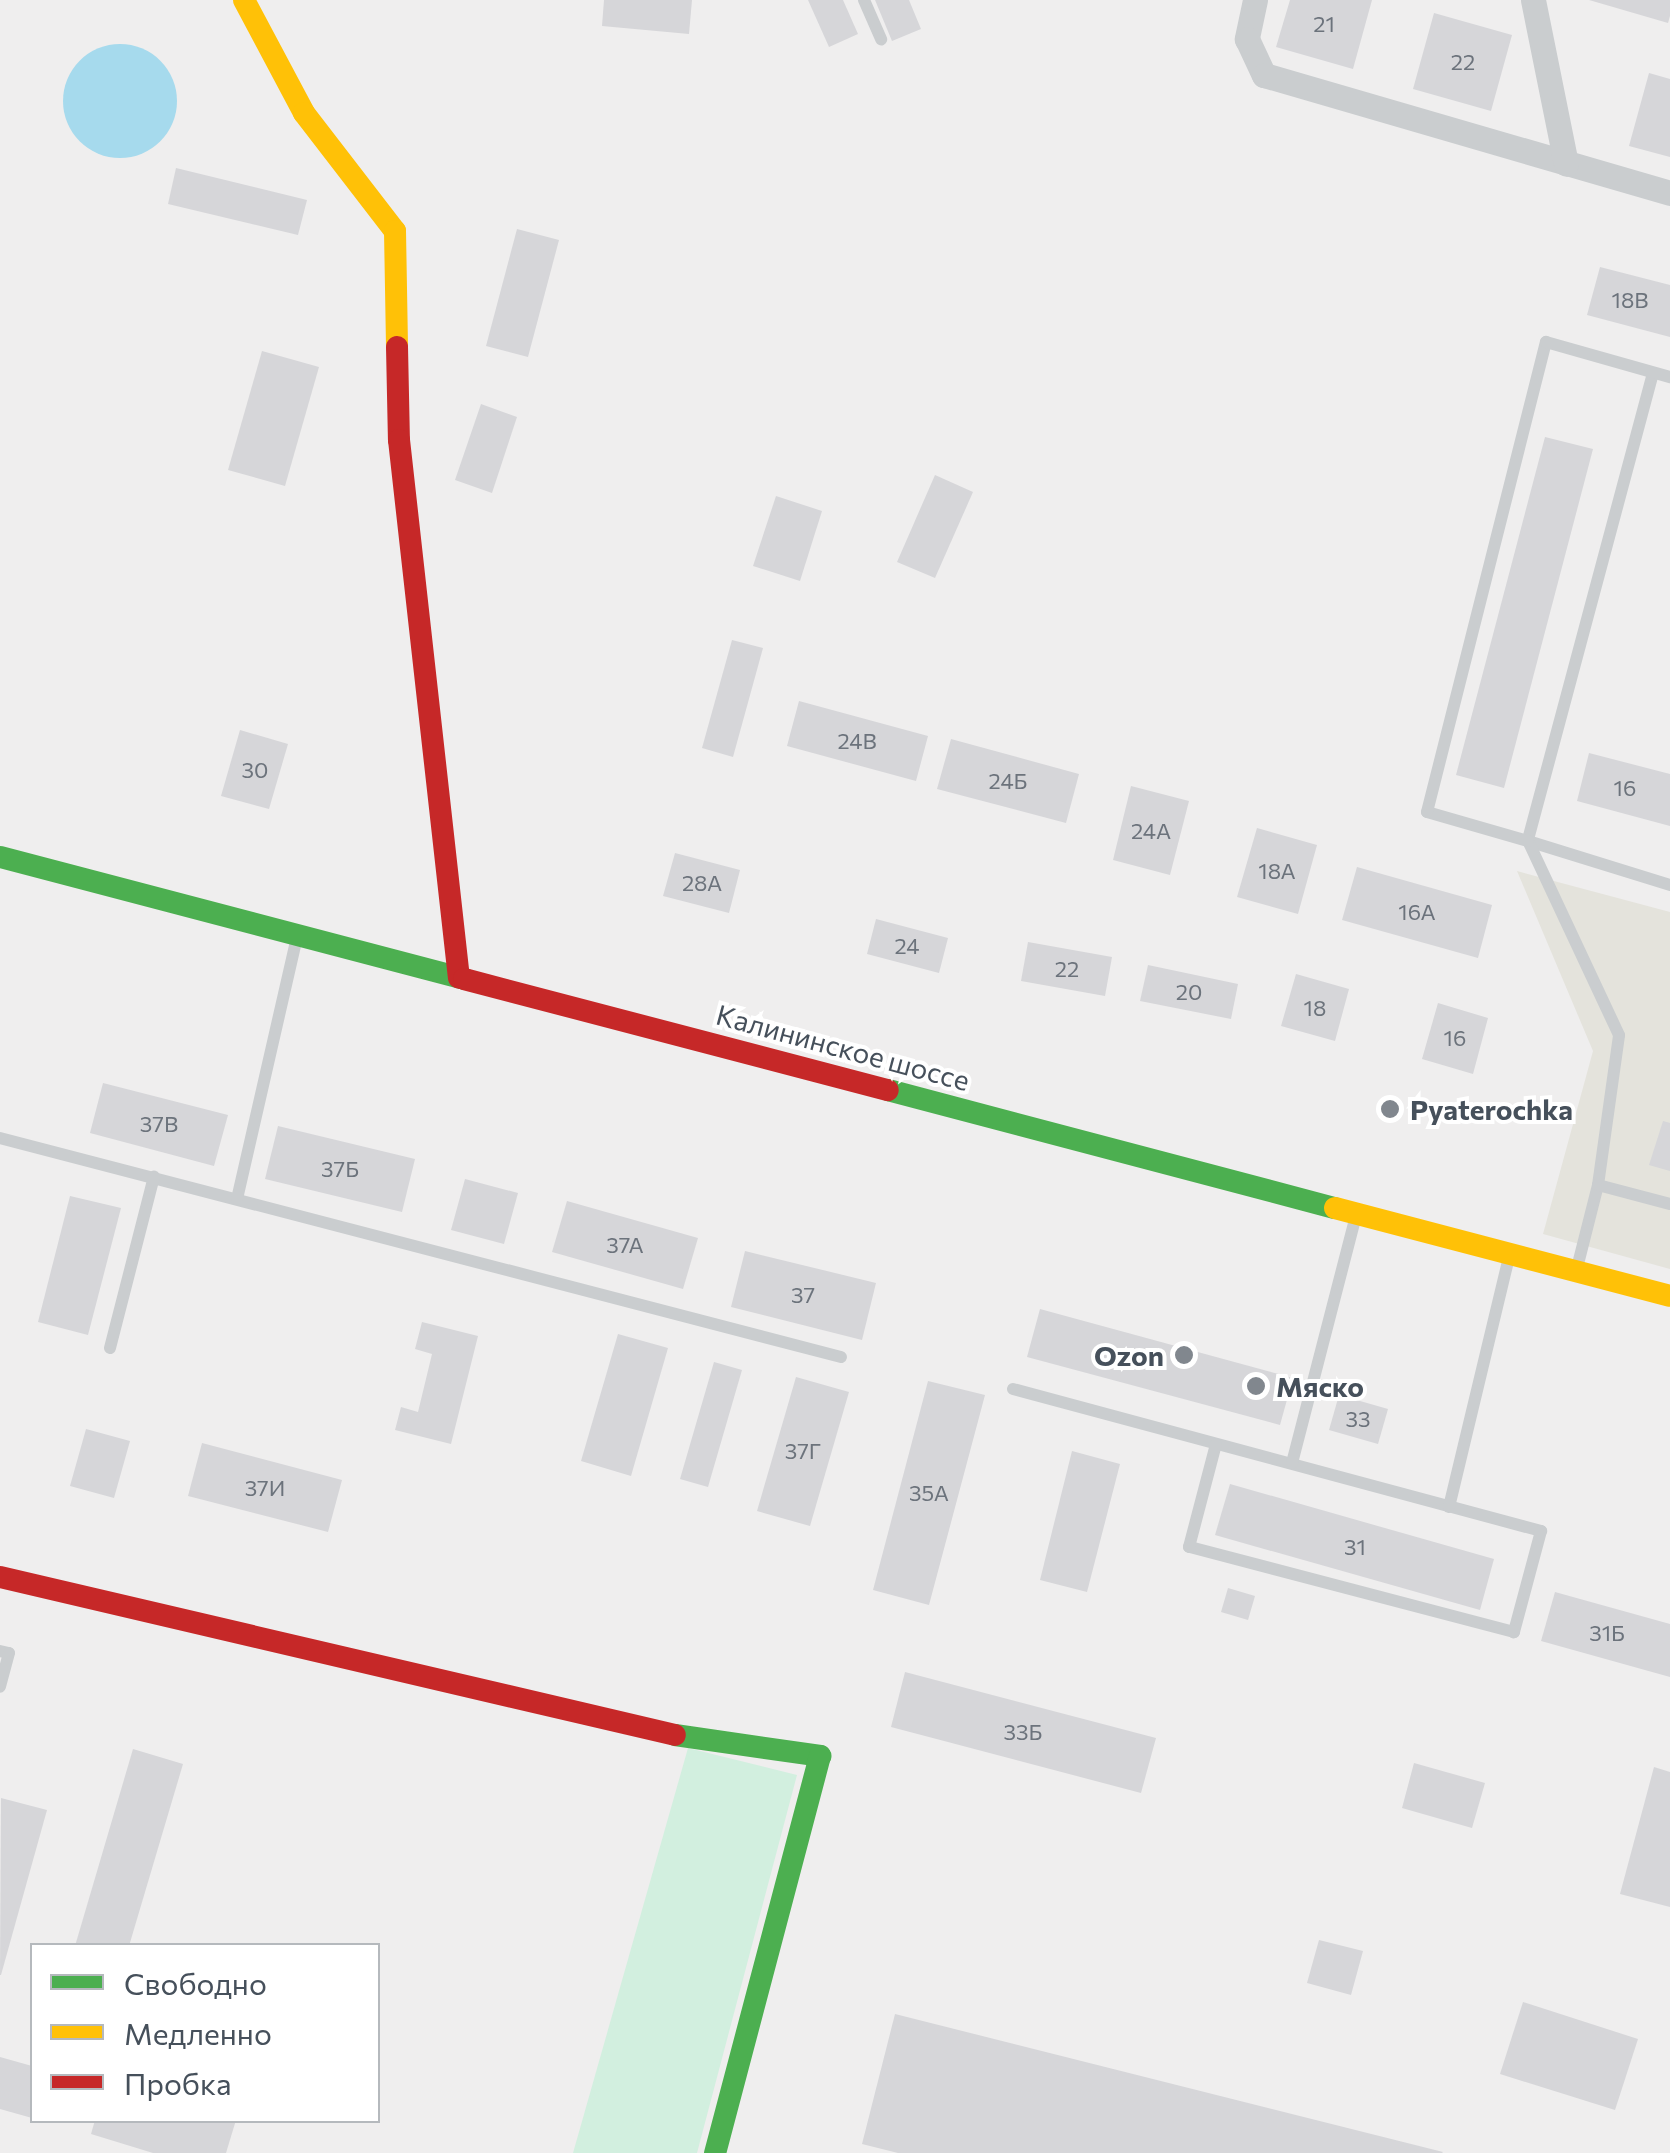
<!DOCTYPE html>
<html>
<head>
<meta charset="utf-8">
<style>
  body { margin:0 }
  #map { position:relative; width:1670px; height:2153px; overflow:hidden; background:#efeeee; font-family:Commissioner,sans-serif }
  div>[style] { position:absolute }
  .commercial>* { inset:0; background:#e4e3dc }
  .green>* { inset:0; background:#d2efdf }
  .water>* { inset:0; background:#a6daed }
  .round { border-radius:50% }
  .building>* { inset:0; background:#d6d6d9 }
  .lane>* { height:12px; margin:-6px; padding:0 6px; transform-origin:6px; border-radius:6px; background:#cacdcf }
  .street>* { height:25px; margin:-12.5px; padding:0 12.5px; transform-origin:12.5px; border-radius:12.5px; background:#cacdcf }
  .fast>* { height:22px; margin:-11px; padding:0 11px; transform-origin:11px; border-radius:11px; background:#4caf50 }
  .slow>* { height:22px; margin:-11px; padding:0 11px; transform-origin:11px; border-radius:11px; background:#ffc107 }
  .jam>* { height:22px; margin:-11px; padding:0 11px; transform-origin:11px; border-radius:11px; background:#c62828 }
  .dots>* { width:28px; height:28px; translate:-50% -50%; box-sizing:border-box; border:5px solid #fff; border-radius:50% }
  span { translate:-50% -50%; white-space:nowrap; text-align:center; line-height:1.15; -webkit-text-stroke:8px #fff; paint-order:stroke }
  .number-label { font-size:22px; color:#6c737c }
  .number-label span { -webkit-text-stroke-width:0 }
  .street-label { font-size:28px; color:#46505b }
  .poi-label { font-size:28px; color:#46505b; font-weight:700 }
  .left { translate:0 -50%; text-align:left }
  .right { translate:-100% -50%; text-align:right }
  .legend { position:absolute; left:30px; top:1943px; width:350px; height:180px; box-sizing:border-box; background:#fff; border:2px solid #b5b9bd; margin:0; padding:12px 18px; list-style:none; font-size:30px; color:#46505b }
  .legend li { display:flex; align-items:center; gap:20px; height:50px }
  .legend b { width:50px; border:2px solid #b5b9bd }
</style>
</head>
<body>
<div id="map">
  <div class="commercial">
    <i style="clip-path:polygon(1517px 871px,1670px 912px,1670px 1269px,1543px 1234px,1593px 1051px)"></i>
  </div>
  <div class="green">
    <i style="clip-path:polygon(688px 1748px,797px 1775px,697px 2153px,573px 2153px)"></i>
  </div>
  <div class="water">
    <i class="round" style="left:63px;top:44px;width:114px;height:114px"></i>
  </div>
  <div class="building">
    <i style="clip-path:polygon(604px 0,692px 0,689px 34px,602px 26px)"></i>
    <i style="clip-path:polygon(808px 0,843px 0,858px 34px,829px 47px)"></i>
    <i style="clip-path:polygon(875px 0,909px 0,921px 29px,892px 41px)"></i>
    <i style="clip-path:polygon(1290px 0,1372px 0,1353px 69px,1276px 47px)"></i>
    <i style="clip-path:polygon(1589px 0,1670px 0,1670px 16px,1668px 23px)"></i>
    <i style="clip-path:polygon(1434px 13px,1512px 35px,1491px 111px,1413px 89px)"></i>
    <i style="clip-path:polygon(1649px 73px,1670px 79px,1670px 157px,1629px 146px)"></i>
    <i style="clip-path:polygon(176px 168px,307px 200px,298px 235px,168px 204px)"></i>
    <i style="clip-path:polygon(517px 229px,559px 240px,528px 357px,486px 346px)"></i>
    <i style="clip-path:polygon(1600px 267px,1670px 285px,1670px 337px,1587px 315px)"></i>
    <i style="clip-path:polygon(262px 351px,319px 367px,285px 486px,228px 470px)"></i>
    <i style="clip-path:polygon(481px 404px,517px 417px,492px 493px,455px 480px)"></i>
    <i style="clip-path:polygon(1545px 437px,1593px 449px,1504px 788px,1456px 775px)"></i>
    <i style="clip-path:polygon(935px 475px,973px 492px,935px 578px,897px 562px)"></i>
    <i style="clip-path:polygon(776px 496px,822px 511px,800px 581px,753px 566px)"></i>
    <i style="clip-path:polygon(732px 640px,763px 648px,733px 757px,702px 748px)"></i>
    <i style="clip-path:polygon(799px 701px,928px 736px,916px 781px,787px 746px)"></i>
    <i style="clip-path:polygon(240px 730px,288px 744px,269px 809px,221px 796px)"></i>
    <i style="clip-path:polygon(951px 739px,1079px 774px,1066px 823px,937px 789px)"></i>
    <i style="clip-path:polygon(1589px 753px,1670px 774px,1670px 826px,1577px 801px)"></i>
    <i style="clip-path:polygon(1131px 786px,1189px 801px,1170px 875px,1113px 860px)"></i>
    <i style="clip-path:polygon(1257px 828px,1317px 845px,1298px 914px,1237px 897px)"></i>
    <i style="clip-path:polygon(675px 853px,740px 870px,729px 913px,663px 896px)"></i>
    <i style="clip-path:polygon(1357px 867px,1492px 905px,1478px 958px,1342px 920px)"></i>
    <i style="clip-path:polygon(876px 919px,948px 938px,939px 973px,867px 954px)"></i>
    <i style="clip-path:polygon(1028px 942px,1112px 957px,1105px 996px,1021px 981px)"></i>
    <i style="clip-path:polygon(1148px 965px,1238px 984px,1231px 1019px,1140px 1001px)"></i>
    <i style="clip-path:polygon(1296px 974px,1349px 989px,1335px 1041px,1281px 1026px)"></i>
    <i style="clip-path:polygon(1438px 1003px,1488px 1018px,1473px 1074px,1422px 1059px)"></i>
    <i style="clip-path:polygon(103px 1083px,228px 1115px,214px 1166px,90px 1133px)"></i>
    <i style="clip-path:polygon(1663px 1121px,1670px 1123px,1670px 1171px,1649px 1165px)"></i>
    <i style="clip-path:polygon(278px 1126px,415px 1159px,402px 1212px,265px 1179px)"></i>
    <i style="clip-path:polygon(465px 1179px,518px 1193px,504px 1244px,451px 1230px)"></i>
    <i style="clip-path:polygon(70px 1196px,121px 1208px,88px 1335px,38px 1322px)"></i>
    <i style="clip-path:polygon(567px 1201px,698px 1238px,683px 1289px,552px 1252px)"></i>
    <i style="clip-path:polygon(745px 1251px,876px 1283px,862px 1340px,731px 1307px)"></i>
    <i style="clip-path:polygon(1040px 1309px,1293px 1378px,1280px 1425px,1027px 1357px)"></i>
    <i style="clip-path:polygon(422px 1322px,478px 1336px,451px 1444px,395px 1430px,401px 1407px,418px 1412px,432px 1354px,415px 1349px)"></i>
    <i style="clip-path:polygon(618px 1334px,668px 1348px,631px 1476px,581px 1461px)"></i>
    <i style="clip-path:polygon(714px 1362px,742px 1370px,708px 1487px,680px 1479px)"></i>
    <i style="clip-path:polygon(796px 1377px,849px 1392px,810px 1526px,757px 1511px)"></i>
    <i style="clip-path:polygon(928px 1381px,985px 1395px,929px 1605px,873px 1590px)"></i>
    <i style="clip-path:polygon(1339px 1395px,1388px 1409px,1378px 1444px,1329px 1430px)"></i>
    <i style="clip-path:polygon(86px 1429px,130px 1441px,114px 1498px,70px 1486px)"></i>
    <i style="clip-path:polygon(202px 1443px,342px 1480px,328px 1532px,188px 1496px)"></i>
    <i style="clip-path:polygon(1072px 1451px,1120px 1464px,1087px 1592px,1040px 1580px)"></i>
    <i style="clip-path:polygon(1230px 1484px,1494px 1559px,1480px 1610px,1215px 1535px)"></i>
    <i style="clip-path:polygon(1228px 1588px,1255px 1596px,1248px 1620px,1221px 1612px)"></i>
    <i style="clip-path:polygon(1555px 1592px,1670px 1624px,1670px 1677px,1541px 1641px)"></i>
    <i style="clip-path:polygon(905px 1672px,1156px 1738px,1141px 1793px,891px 1727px)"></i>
    <i style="clip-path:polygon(133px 1749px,183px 1764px,129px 1946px,75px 1946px)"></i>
    <i style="clip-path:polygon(1414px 1763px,1485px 1783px,1472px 1828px,1402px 1808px)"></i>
    <i style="clip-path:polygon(1654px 1767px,1670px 1772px,1670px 1907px,1620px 1894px)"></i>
    <i style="clip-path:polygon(1px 1798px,47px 1810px,1px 1975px,0 1975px)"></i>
    <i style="clip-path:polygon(1319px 1940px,1363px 1951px,1351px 1995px,1307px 1983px)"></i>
    <i style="clip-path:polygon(1523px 2002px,1638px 2039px,1615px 2110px,1500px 2074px)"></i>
    <i style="clip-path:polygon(895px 2014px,1443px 2152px,1442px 2153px,898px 2153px,862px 2144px)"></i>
    <i style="clip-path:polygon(0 2057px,32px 2066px,32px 2118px,0 2109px)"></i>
    <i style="clip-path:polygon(95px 2120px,236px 2120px,226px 2153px,153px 2153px,91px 2134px)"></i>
  </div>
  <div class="lane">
    <i style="left:864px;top:0;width:43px;rotate:66.4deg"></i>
    <i style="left:1653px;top:373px;width:484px;rotate:105deg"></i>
    <i style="left:1528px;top:841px;width:149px;rotate:17.2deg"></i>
    <i style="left:0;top:1138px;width:869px;rotate:14.6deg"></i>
    <i style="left:1598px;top:1185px;width:151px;rotate:-82deg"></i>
    <i style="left:1619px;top:1035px;width:214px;rotate:-115.1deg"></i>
    <i style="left:1528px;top:841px;width:105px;rotate:-164deg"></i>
    <i style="left:1427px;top:812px;width:485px;rotate:-75.8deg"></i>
    <i style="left:1546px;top:342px;width:129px;rotate:15.8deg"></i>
    <i style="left:237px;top:1199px;width:264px;rotate:-77.1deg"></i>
    <i style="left:1577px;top:1268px;width:86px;rotate:-75.8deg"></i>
    <i style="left:1598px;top:1185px;width:74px;rotate:14.8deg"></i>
    <i style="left:110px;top:1348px;width:177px;rotate:-75.6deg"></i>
    <i style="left:1013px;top:1389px;width:547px;rotate:15.05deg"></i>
    <i style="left:1541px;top:1531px;width:105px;rotate:105deg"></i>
    <i style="left:1514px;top:1632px;width:336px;rotate:-165.3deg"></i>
    <i style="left:1189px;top:1547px;width:106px;rotate:-75.3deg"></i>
    <i style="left:1292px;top:1463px;width:252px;rotate:-75.5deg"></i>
    <i style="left:1449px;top:1507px;width:253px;rotate:-76.5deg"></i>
    <i style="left:0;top:1651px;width:9px;rotate:13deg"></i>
    <i style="left:9px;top:1653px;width:35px;rotate:105deg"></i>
  </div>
  <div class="street">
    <i style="left:1255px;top:0;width:40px;rotate:102deg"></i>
    <i style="left:1247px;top:39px;width:40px;rotate:65deg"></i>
    <i style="left:1264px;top:75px;width:423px;rotate:16.2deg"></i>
    <i style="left:1533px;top:0;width:167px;rotate:78.6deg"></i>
  </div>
  <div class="fast">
    <i style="left:0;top:857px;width:480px;rotate:14.7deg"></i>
    <i style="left:888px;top:1090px;width:462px;rotate:14.8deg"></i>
    <i style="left:675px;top:1735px;width:147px;rotate:8.2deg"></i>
    <i style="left:820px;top:1756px;width:411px;rotate:104.8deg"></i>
  </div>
  <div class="slow">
    <i style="left:244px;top:0;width:128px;rotate:62deg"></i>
    <i style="left:304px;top:113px;width:149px;rotate:52.4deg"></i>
    <i style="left:395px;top:231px;width:116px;rotate:89deg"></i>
    <i style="left:1335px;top:1208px;width:346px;rotate:14.7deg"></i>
  </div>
  <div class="jam">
    <i style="left:397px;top:347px;width:93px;rotate:88.8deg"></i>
    <i style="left:399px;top:440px;width:541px;rotate:83.64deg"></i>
    <i style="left:464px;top:979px;width:438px;rotate:14.7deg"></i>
    <i style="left:0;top:1577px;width:693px;rotate:13.17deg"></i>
  </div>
  <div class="dots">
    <i style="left:1390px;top:1109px;background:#81878e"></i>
    <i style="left:1184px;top:1355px;background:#81878e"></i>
    <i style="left:1256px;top:1386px;background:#81878e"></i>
  </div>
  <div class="number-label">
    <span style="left:1324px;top:24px">21</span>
    <span style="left:1463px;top:62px">22</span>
    <span style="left:1630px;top:300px">18В</span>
    <span style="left:857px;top:741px">24В</span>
    <span style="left:255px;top:770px">30</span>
    <span style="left:1008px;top:781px">24Б</span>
    <span style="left:1625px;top:788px">16</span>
    <span style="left:1151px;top:831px">24А</span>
    <span style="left:1277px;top:871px">18А</span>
    <span style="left:702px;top:883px">28А</span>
    <span style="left:1417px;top:912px">16А</span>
    <span style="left:907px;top:946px">24</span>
    <span style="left:1067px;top:969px">22</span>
    <span style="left:1189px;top:992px">20</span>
    <span style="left:1315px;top:1008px">18</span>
    <span style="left:1455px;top:1038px">16</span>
    <span style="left:159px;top:1124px">37В</span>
    <span style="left:340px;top:1169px">37Б</span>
    <span style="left:625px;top:1245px">37А</span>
    <span style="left:803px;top:1295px">37</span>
    <span style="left:1358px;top:1419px">33</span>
    <span style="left:803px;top:1451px">37Г</span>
    <span style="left:265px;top:1488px">37И</span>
    <span style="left:929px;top:1493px">35А</span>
    <span style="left:1355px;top:1547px">31</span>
    <span style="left:1607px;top:1633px">31Б</span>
    <span style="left:1023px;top:1732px">33Б</span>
  </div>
  <div class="street-label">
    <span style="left:843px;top:1047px;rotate:15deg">Калининское шоссе</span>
  </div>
  <div class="poi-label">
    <span class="left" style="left:1410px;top:1109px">Pyaterochka</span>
    <span class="right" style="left:1164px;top:1355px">Ozon</span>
    <span class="left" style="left:1276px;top:1386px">Мяско</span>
  </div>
  <ul class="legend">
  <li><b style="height:12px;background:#4caf50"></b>Свободно</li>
  <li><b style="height:12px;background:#ffc107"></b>Медленно</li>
  <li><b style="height:12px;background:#c62828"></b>Пробка</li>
  </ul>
</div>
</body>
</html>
